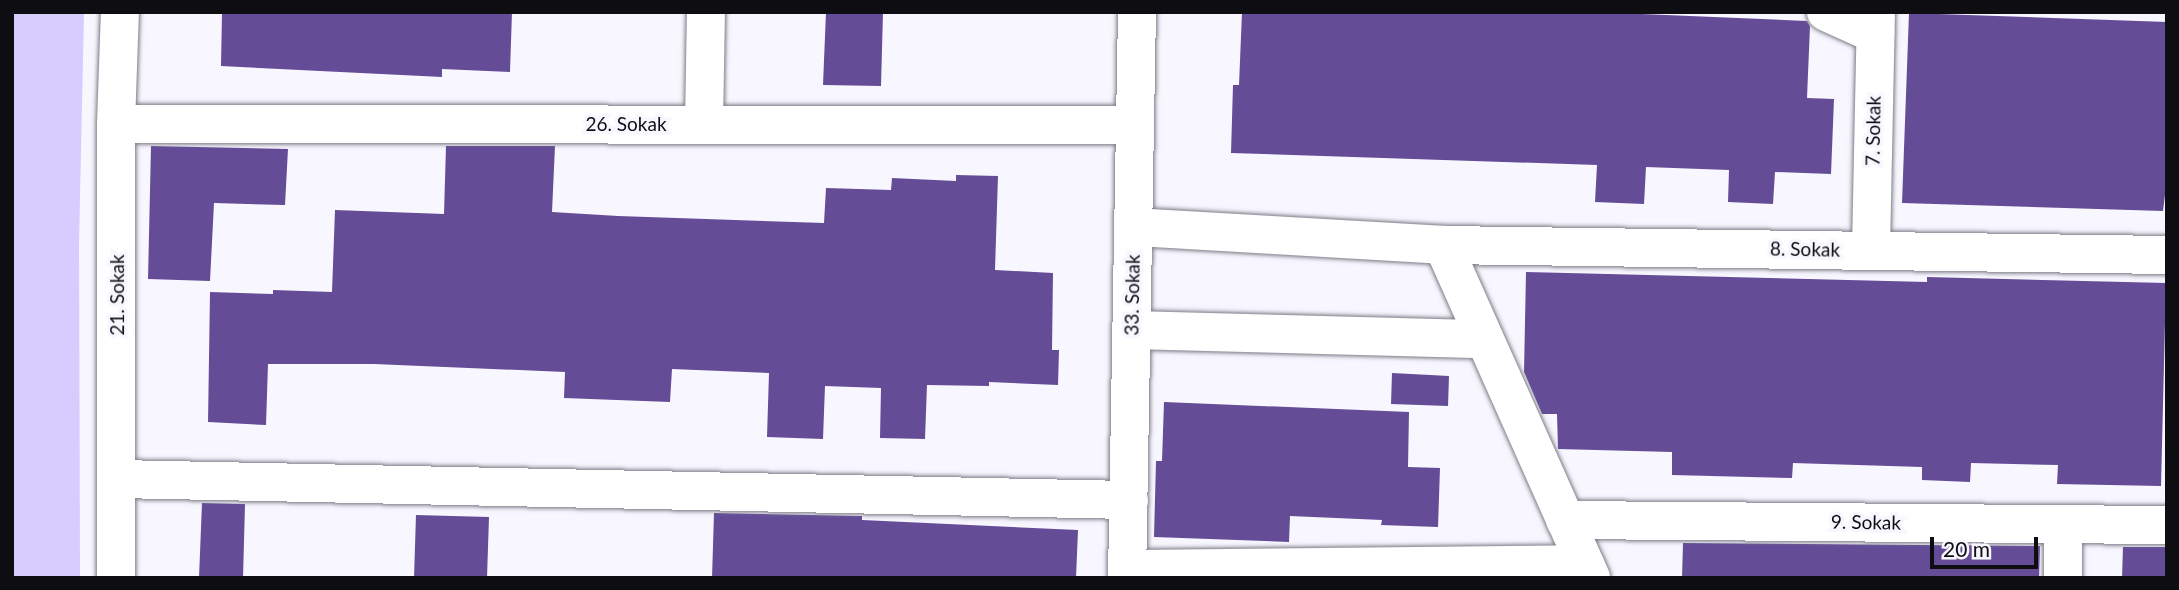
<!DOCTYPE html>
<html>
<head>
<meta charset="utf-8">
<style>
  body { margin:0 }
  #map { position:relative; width:2179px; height:590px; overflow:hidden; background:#f8f6fe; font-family:Lato,sans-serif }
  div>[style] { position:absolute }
  .green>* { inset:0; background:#d8cbfe }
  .building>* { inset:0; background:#644c97 }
  .roads { filter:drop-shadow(0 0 2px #7e7c88) drop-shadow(0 0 2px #7e7c88) }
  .minor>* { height:38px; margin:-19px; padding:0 19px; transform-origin:19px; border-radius:19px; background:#fff }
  span { translate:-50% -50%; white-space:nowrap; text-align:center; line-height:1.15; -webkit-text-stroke:7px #f8f6fe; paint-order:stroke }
  .street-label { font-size:19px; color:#0e0d12 }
  .frame { position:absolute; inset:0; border:14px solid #0e0d12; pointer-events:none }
  .scale { position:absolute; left:1930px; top:537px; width:108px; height:32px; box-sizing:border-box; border:4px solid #0e0d12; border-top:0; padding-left:9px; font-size:21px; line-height:24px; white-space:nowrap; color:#0e0d12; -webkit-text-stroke:5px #f8f6fe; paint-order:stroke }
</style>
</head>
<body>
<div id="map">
  <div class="green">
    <i style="clip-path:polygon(12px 12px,84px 12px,79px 243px,80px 578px,12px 578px)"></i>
  </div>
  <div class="building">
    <i style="clip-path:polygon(222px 12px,512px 12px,510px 72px,442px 69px,442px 77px,221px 66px)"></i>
    <i style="clip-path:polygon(826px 12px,883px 12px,881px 86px,823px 85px)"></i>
    <i style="clip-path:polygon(1242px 12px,1594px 12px,1807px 21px,1810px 26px,1807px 98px,1834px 99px,1831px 174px,1775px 172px,1773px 204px,1728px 202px,1729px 170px,1646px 167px,1644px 204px,1595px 202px,1597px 165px,1231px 153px,1233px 85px,1239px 85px)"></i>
    <i style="clip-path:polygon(1909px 13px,2167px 22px,2167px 179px,2163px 211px,1902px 203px)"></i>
    <i style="clip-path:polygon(151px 146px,288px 149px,285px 205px,214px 203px,210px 281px,148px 279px)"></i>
    <i style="clip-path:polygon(446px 146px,555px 146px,552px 212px,618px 216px,824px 223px,826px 188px,891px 190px,892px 178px,956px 181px,956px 175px,998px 176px,995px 270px,1053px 273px,1052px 350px,1059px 350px,1058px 385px,989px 382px,989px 386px,927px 385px,925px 439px,880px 438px,881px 388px,825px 386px,823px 439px,767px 437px,769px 373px,672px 369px,670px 402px,564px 398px,565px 372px,374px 364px,268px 364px,266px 425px,208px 422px,210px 292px,273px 294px,273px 290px,332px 292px,335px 210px,444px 214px)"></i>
    <i style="clip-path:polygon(1526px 272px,1927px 282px,1927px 277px,2166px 283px,2161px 486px,2057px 484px,2058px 465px,1971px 463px,1970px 482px,1922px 480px,1922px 467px,1793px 463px,1792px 478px,1672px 475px,1672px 452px,1558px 449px,1557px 414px,1542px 414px,1524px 372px)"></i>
    <i style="clip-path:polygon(1392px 373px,1449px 376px,1448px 406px,1391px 404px)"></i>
    <i style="clip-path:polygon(1164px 402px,1409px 412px,1408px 467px,1440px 468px,1438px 527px,1381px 525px,1382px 520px,1290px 516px,1289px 542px,1154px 537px,1156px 461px,1162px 461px)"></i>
    <i style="clip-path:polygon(202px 503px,245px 504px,243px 578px,199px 578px)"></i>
    <i style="clip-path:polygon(714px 513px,862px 516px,862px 520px,1078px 530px,1076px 578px,712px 578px)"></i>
    <i style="clip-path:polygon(416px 515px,489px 517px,487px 578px,414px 578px)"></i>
    <i style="clip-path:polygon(1683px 543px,2040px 546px,2039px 578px,1682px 578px)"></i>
    <i style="clip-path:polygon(2123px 547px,2167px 547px,2167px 578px,2122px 578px)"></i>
  </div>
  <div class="roads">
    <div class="minor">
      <i style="left:1826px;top:12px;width:54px;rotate:24.2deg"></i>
      <i style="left:116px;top:124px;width:1019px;rotate:0.06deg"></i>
      <i style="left:704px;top:124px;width:112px;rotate:-89deg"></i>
      <i style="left:1134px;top:227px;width:310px;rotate:3.3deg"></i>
      <i style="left:1443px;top:245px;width:364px;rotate:66deg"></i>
      <i style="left:1443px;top:245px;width:724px;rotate:0.79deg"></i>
      <i style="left:1871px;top:249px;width:237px;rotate:-88.8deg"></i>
      <i style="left:1132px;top:330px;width:352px;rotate:1.5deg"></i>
      <i style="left:118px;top:479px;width:1011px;rotate:1.19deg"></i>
      <i style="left:1565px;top:520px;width:602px;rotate:0.48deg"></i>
      <i style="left:1128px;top:569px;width:457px;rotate:-0.6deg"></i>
      <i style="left:116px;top:578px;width:454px;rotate:-90deg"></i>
      <i style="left:116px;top:124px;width:112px;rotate:-88deg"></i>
      <i style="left:1127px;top:578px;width:566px;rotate:-88.99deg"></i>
      <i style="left:2063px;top:578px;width:54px;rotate:-90deg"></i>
    </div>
  </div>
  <div class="street-label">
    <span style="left:626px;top:124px">26. Sokak</span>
    <span style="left:1873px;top:131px;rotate:-89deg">7. Sokak</span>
    <span style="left:1805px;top:249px;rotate:1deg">8. Sokak</span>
    <span style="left:117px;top:295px;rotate:-90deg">21. Sokak</span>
    <span style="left:1132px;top:295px;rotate:-89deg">33. Sokak</span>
    <span style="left:1866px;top:522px;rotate:1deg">9. Sokak</span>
  </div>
  <div class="frame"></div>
  <div class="scale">20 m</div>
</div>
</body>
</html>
